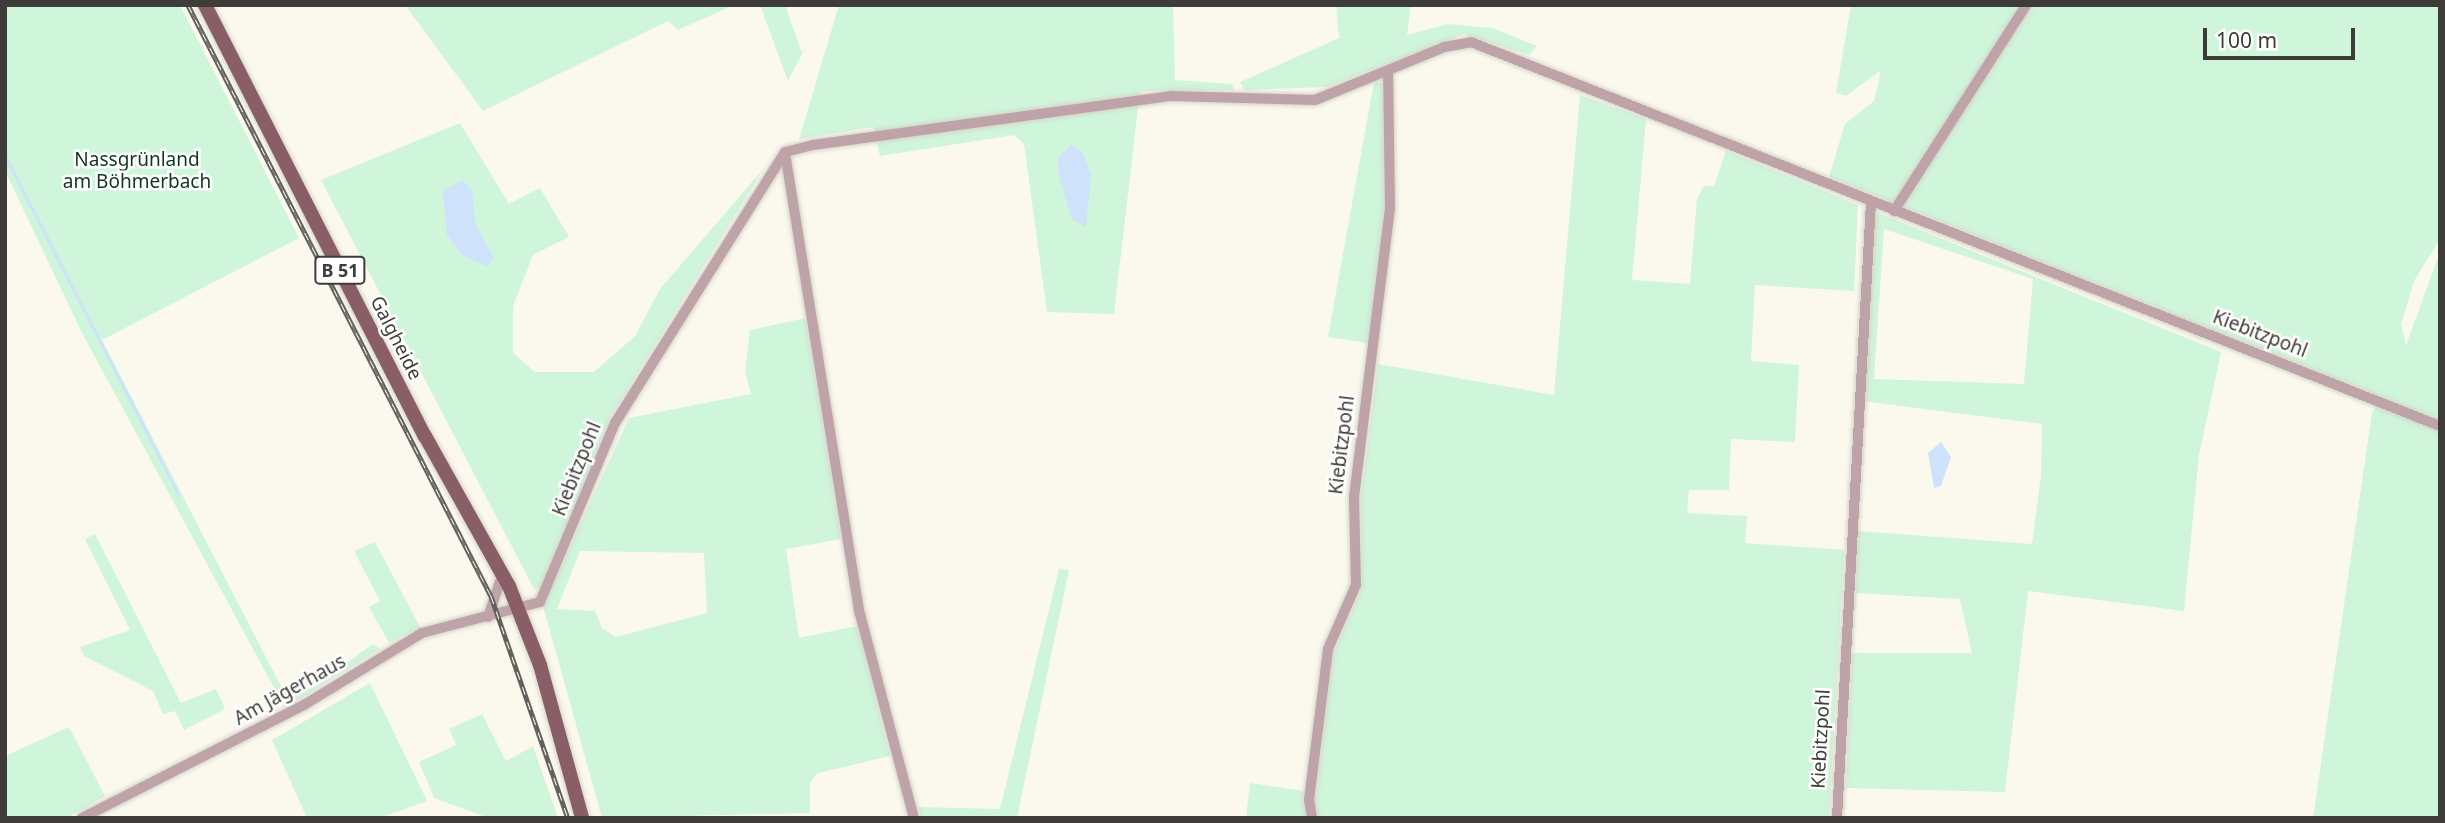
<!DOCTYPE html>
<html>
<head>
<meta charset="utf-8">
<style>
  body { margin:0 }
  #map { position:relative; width:2445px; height:823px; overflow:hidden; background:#fbf9ee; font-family:"Noto Sans",sans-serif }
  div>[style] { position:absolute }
  .green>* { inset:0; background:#cff5da }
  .water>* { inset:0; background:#cee2fc }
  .stream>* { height:2.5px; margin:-1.25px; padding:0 1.25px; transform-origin:1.25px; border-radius:1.25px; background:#cee2fc }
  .roads { filter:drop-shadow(0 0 2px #d5d3ca) drop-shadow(0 0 2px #d5d3ca) }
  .street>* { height:10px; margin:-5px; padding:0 5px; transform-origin:5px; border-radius:5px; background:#bea4a8 }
  .primary>* { height:14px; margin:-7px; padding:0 7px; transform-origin:7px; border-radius:7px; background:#8a5e67 }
  .rail>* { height:5px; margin-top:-2.5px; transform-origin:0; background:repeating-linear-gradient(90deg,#fff 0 8px,#62615c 0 16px); box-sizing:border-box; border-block:2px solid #62615c }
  span { translate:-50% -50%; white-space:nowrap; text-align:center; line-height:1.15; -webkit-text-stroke:5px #fff; paint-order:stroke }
  .shield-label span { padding:2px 5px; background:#fff; border:2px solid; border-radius:5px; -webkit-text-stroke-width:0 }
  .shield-label { font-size:18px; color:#3d3c38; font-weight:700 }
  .park-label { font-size:19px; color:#113620 }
  .street-label { font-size:19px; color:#3d3c38 }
  .frame { position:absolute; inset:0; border:7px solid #3d3c38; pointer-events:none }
  .scale { position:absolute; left:2203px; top:28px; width:152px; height:32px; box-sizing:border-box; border:4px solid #3d3c38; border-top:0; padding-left:9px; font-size:21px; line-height:24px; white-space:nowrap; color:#3d3c38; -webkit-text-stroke:5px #fff; paint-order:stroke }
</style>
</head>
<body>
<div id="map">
  <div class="green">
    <i style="clip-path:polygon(5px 5px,180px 5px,299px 238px,102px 340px,286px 696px,315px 685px,373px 644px,380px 649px,285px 708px,82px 333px,5px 171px)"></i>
    <i style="clip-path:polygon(405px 5px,734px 5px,678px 30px,668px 21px,483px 111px)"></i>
    <i style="clip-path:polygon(760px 5px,785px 5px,802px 53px,819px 5px,802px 54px,788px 81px)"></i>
    <i style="clip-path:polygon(839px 5px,1173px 5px,1175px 80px,1232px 84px,1234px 90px,1140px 91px,1114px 314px,1047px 312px,1024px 144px,1014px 135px,880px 156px,873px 127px,799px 139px)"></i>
    <i style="clip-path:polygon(1336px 5px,1411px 5px,1407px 35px,1448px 24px,1493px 28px,1537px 46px,1529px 55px,1464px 34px,1327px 87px,1244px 90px,1240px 82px,1339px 38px)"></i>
    <i style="clip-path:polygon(1851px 5px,2440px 5px,2440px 239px,2414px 281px,2401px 324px,2406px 345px,2440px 252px,2440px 818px,2313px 818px,2372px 413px,2380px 401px,2390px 400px,1829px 177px,1845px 124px,1874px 101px,1881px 70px,1846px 96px,1836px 93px)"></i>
    <i style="clip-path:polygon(1374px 82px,1387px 84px,1384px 214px,1369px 343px,1328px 337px)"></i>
    <i style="clip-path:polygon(1580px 95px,1646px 119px,1632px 280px,1690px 284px,1697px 199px,1704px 186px,1714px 186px,1726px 151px,1858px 205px,1854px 291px,1755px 285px,1751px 361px,1799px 365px,1795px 442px,1731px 439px,1729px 490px,1689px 490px,1687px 513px,1747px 516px,1745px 543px,1844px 550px,1829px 818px,1246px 818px,1250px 783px,1316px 793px,1333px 654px,1362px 587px,1361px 499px,1378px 364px,1554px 395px)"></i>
    <i style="clip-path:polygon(460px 123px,509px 204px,540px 188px,569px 237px,533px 255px,513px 306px,513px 353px,535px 372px,594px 372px,635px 336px,660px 289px,764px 168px,609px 419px,543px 587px,534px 589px,321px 180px)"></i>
    <i style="clip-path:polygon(evenodd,1873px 211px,2221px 352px,2199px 455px,2184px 611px,2028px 591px,2005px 792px,1846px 788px,1852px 653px,1972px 653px,1960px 599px,1856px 593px,1858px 531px,2032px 544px,2041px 475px,2042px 424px,1862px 401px,1873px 211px,1884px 229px,2033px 279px,2024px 384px,1874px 379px,1884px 229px)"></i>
    <i style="clip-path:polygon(evenodd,806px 318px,841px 539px,786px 549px,799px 638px,857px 626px,890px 756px,818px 773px,810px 782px,810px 813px,602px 818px,543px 606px,629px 418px,751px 394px,745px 372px,750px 330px,806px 318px,580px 551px,704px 553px,707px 613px,616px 637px,602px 628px,595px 611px,557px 609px,580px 551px)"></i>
    <i style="clip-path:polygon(95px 534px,181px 703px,216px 689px,225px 709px,184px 730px,175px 711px,163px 714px,153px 691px,84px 656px,80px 647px,130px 630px,85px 539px)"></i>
    <i style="clip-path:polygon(375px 542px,420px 627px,389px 643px,369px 607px,380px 601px,354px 551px)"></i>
    <i style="clip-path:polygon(1059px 569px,1069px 570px,1017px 818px,921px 818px,918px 807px,1000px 809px)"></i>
    <i style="clip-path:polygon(370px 683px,427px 801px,380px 818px,307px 818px,272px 740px)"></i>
    <i style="clip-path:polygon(482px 714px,506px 761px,533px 746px,558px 818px,489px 818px,434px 798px,419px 762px,456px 745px,449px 729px)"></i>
    <i style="clip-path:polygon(69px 727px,105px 796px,67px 818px,5px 818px,5px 756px)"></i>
  </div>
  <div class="water">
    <i style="clip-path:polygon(1071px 144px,1083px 153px,1091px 176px,1086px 227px,1072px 219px,1059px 175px,1058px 159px)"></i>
    <i style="clip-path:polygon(462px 180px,472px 190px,475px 223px,494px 258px,487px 266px,462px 255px,447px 235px,443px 191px)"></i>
    <i style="clip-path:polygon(1941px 442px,1951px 457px,1941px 486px,1934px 488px,1928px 453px)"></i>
  </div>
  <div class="stream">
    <i style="left:5px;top:155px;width:380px;rotate:62.9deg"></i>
  </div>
  <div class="roads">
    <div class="street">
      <i style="left:785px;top:153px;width:467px;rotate:80.8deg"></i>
      <i style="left:860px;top:614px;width:211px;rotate:75.2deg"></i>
      <i style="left:1894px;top:211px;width:245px;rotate:-57.3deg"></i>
      <i style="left:488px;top:617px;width:46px;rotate:-71.2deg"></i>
      <i style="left:82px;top:818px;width:249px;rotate:-27deg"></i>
      <i style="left:304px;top:705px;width:138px;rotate:-31.4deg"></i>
      <i style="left:422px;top:633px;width:122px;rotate:-14.7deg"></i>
      <i style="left:540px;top:602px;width:194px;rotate:-67.3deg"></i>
      <i style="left:615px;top:423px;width:320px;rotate:-57.9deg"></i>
      <i style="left:785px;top:152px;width:29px;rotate:-14deg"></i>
      <i style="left:813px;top:145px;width:362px;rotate:-7.8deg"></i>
      <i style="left:1172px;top:96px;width:143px;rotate:1.6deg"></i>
      <i style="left:1315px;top:100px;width:139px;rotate:-22.3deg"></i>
      <i style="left:1444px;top:47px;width:27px;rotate:-10deg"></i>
      <i style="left:1471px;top:42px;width:1042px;rotate:21.62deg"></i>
      <i style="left:1312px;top:818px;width:18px;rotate:-99deg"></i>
      <i style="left:1309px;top:800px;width:152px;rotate:-82.8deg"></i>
      <i style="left:1328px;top:649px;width:70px;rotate:-66.4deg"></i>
      <i style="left:1356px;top:585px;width:88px;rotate:-91.3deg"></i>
      <i style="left:1354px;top:497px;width:290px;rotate:-82.9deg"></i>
      <i style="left:1390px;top:209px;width:138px;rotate:-90.8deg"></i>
      <i style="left:1837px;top:818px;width:617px;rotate:-86.84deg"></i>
    </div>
    <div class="primary">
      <i style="left:205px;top:5px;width:484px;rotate:63deg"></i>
      <i style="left:425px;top:436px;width:172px;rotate:60.8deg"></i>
      <i style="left:509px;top:586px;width:85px;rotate:68.6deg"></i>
      <i style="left:540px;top:665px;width:159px;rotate:74.6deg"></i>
    </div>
  </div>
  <div class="rail">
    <i style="left:188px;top:5px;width:664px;rotate:62.86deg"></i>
    <i style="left:491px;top:596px;width:235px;rotate:70.9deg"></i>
  </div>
  <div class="shield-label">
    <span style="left:340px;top:270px">B 51</span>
  </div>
  <div class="park-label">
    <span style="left:137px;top:171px">Nassgrünland<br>am Böhmerbach</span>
  </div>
  <div class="street-label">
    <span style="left:2260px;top:334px;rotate:21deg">Kiebitzpohl</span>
    <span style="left:396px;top:338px;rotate:63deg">Galgheide</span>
    <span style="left:1342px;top:445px;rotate:-83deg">Kiebitzpohl</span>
    <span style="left:577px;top:469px;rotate:-68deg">Kiebitzpohl</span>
    <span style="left:290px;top:690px;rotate:-29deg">Am Jägerhaus</span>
    <span style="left:1821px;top:739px;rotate:-87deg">Kiebitzpohl</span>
  </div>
  <div class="frame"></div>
  <div class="scale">100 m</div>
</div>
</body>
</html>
